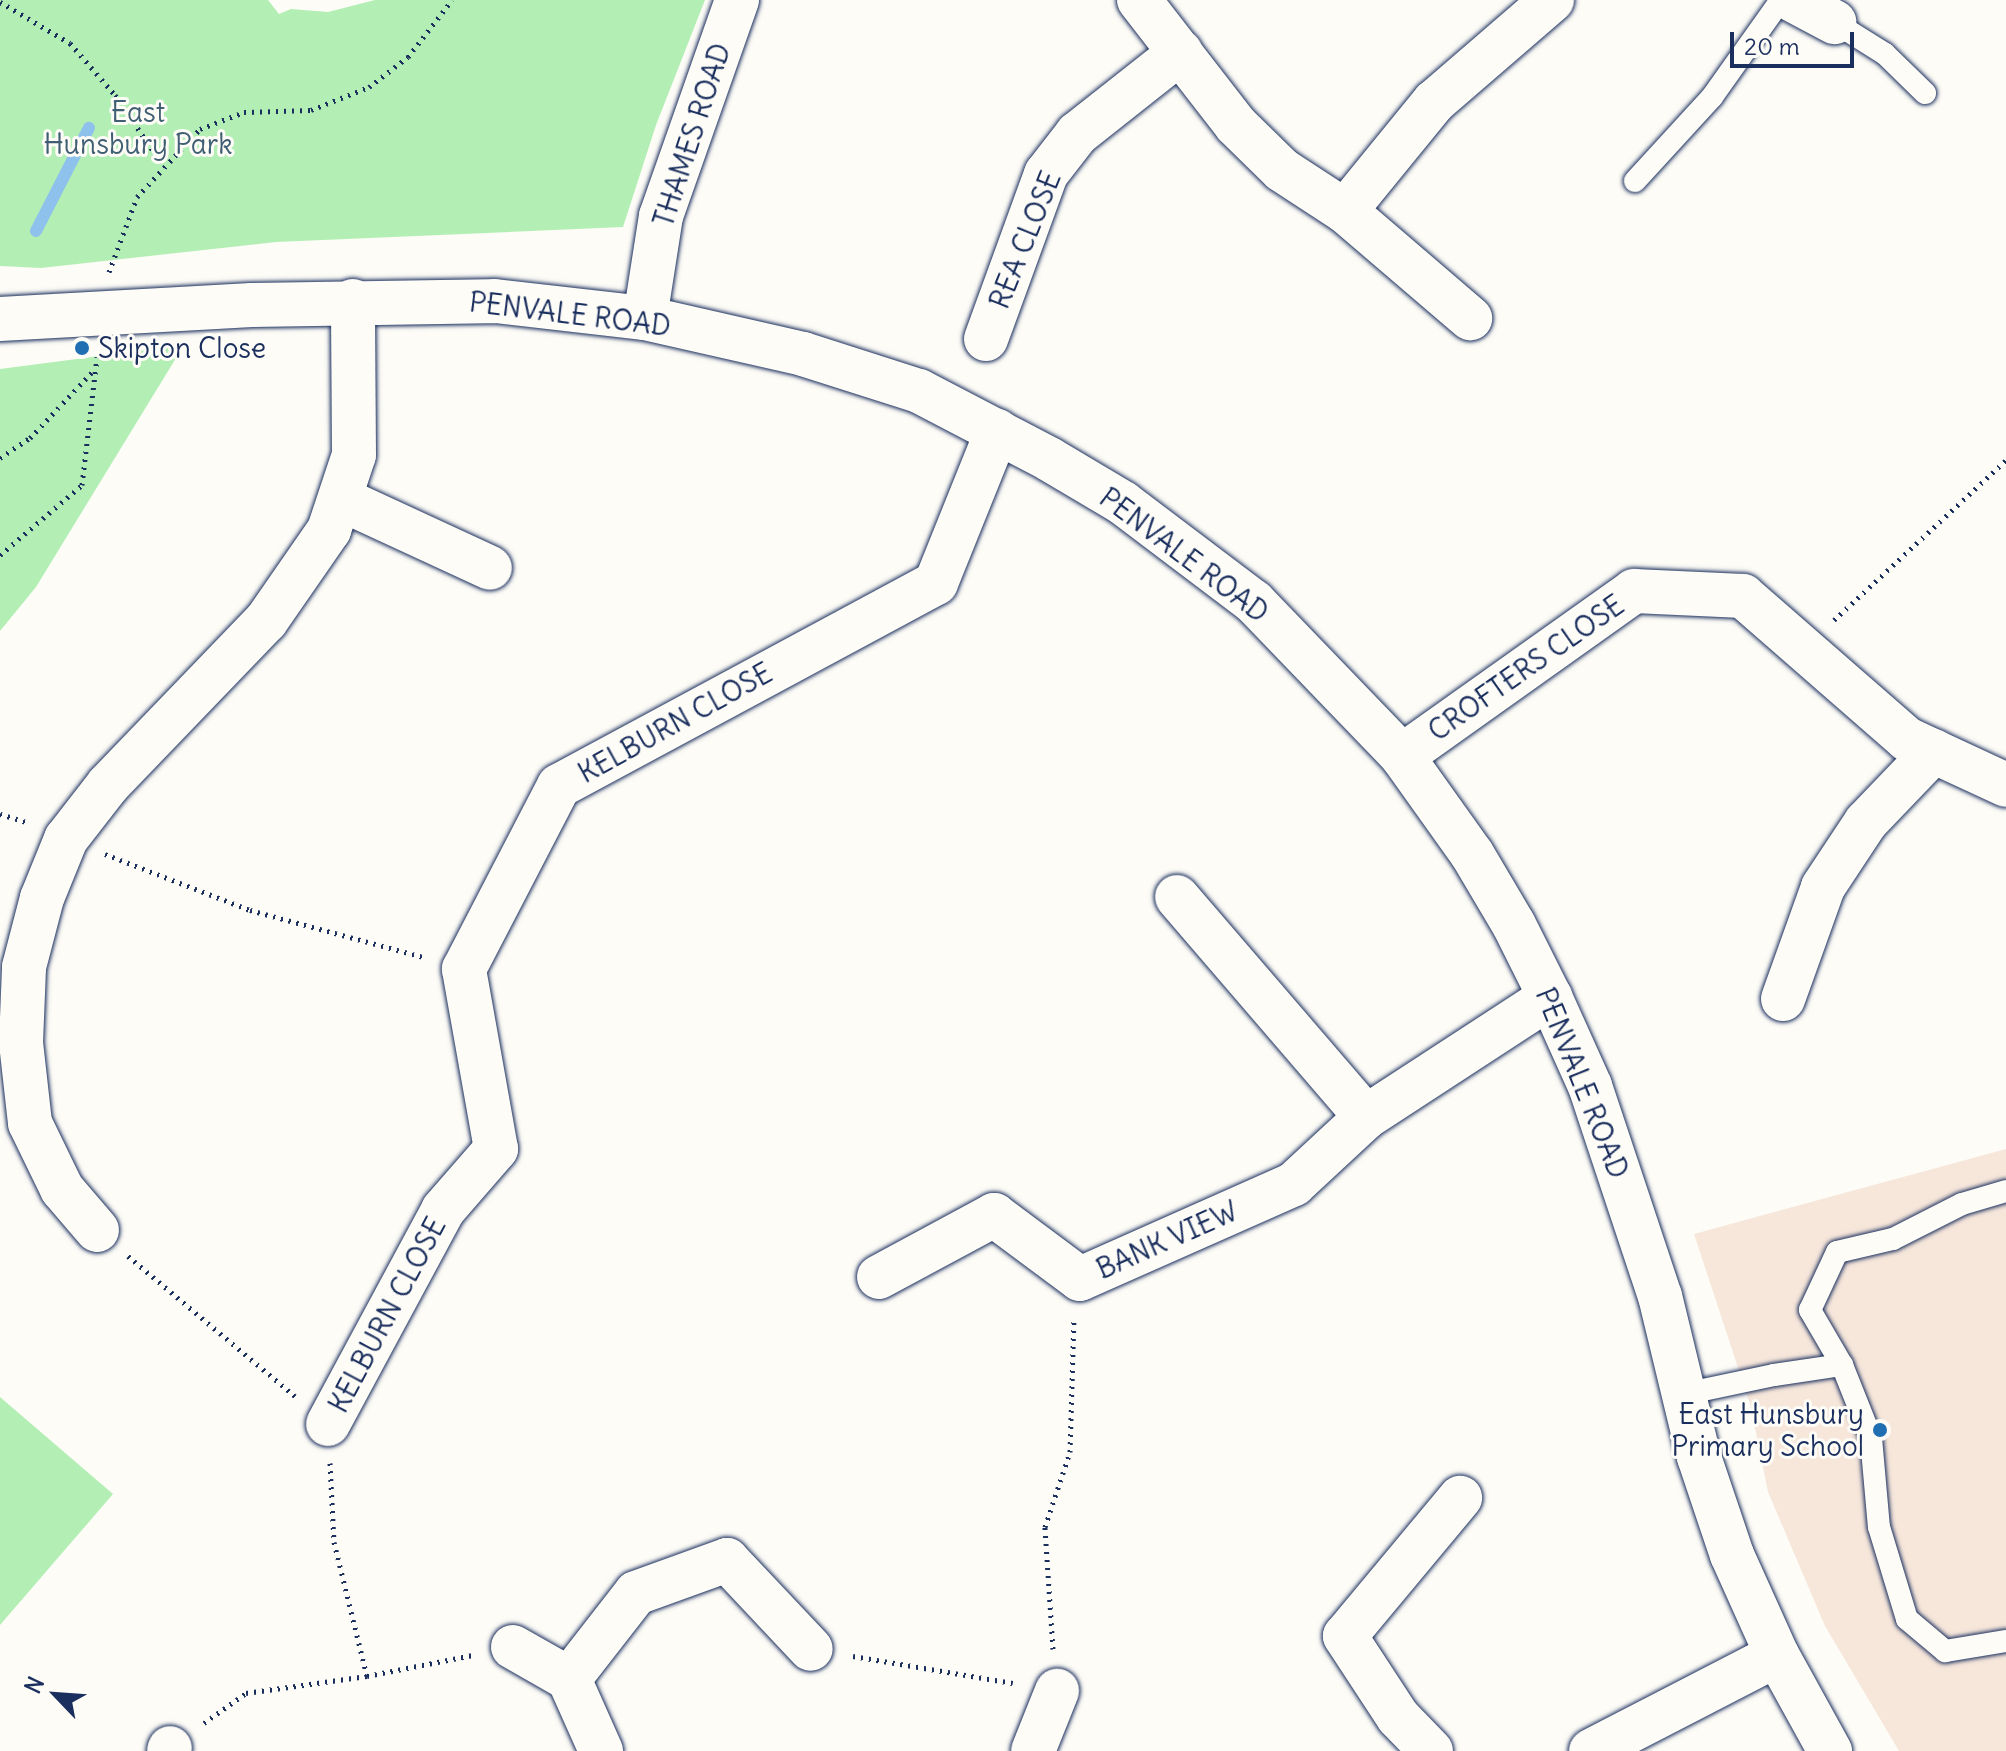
<!DOCTYPE html>
<html>
<head>
<meta charset="utf-8">
<style>
  body { margin:0 }
  #map { position:relative; width:2006px; height:1751px; overflow:hidden; background:#fdfcf7; font-family:Delius,sans-serif }
  div>[style] { position:absolute }
  .built>* { inset:0; background:#f7e7db }
  .green>* { inset:0; background:#b3efb4 }
  .stream>* { height:12px; margin:-6px; padding:0 6px; transform-origin:6px; border-radius:6px; background:#8ec1eb }
  .path>* { height:5px; margin-top:-2.5px; transform-origin:0; background:repeating-linear-gradient(90deg,#1b2f5e 0 2px,transparent 0 8px) }
  .roads { filter:drop-shadow(0 0 2px #1b2f5e) drop-shadow(0 0 2px #1b2f5e) }
  .lane>* { height:22px; margin:-11px; padding:0 11px; transform-origin:11px; border-radius:11px; background:#fdfcf7 }
  .street>* { height:44px; margin:-22px; padding:0 22px; transform-origin:22px; border-radius:22px; background:#fdfcf7 }
  .secondary>* { height:44px; margin:-22px; padding:0 22px; transform-origin:22px; border-radius:22px; background:#fdfcf7 }
  .dots>* { width:22px; height:22px; translate:-50% -50%; box-sizing:border-box; border:4px solid #fdfcf7; border-radius:50% }
  span { translate:-50% -50%; white-space:nowrap; text-align:center; line-height:1.15; -webkit-text-stroke:6px #fdfcf7; paint-order:stroke }
  .park-label { font-size:28px; color:#415f74 }
  .street-label { font-size:28px; color:#1b2f5e }
  .poi-label { font-size:28px; color:#1b2f5e }
  .left { translate:0 -50%; text-align:left }
  .right { translate:-100% -50%; text-align:right }
  .north { position:absolute; left:16px; top:1655px; width:80px; height:80px; -webkit-text-stroke:6px #fdfcf7; paint-order:stroke; rotate:295deg; font-size:22px; font-weight:700; line-height:32px; text-align:center; color:#1b2f5e }
  .north::after { content:''; display:block; margin:auto; width:28px; height:36px; background:#1b2f5e; clip-path:polygon(50% 0,100% 100%,50% 72%,0 100%) }
  .scale { position:absolute; left:1730px; top:32px; width:124px; height:36px; box-sizing:border-box; border:4px solid #1b2f5e; border-top:0; padding-left:10px; font-size:24px; line-height:28px; white-space:nowrap; color:#1b2f5e; -webkit-text-stroke:6px #fdfcf7; paint-order:stroke }
</style>
</head>
<body>
<div id="map">
  <div class="built">
    <i style="clip-path:polygon(2006px 1149px,2006px 1751px,1899px 1751px,1825px 1626px,1768px 1492px,1750px 1404px,1694px 1234px)"></i>
  </div>
  <div class="green">
    <i style="clip-path:polygon(0 0,268px 0,279px 14px,291px 9px,328px 12px,375px 0,705px 0,656px 125px,623px 227px,276px 242px,41px 268px,0 266px)"></i>
    <i style="clip-path:polygon(184px 345px,36px 587px,0 631px,0 369px)"></i>
    <i style="clip-path:polygon(0 1397px,113px 1494px,0 1625px)"></i>
  </div>
  <div class="stream">
    <i style="left:36px;top:231px;width:116px;rotate:-62.8deg"></i>
  </div>
  <div class="path">
    <i style="left:0;top:2px;width:81px;rotate:30.4deg"></i>
    <i style="left:70px;top:43px;width:69px;rotate:49.1deg"></i>
    <i style="left:115px;top:95px;width:88px;rotate:55.6deg"></i>
    <i style="left:109px;top:272px;width:80px;rotate:-69.5deg"></i>
    <i style="left:137px;top:197px;width:93px;rotate:-47.2deg"></i>
    <i style="left:200px;top:129px;width:47px;rotate:-21.1deg"></i>
    <i style="left:244px;top:112px;width:67px;rotate:-1.7deg"></i>
    <i style="left:311px;top:110px;width:62px;rotate:-21.6deg"></i>
    <i style="left:369px;top:87px;width:49px;rotate:-37.6deg"></i>
    <i style="left:408px;top:57px;width:72px;rotate:-52.3deg"></i>
    <i style="left:0;top:458px;width:36px;rotate:-34deg"></i>
    <i style="left:30px;top:438px;width:96px;rotate:-46.7deg"></i>
    <i style="left:0;top:555px;width:108px;rotate:-40.5deg"></i>
    <i style="left:82px;top:485px;width:129px;rotate:-83.3deg"></i>
    <i style="left:1834px;top:620px;width:235px;rotate:-42.9deg"></i>
    <i style="left:0;top:814px;width:27px;rotate:17deg"></i>
    <i style="left:105px;top:854px;width:155px;rotate:21.1deg"></i>
    <i style="left:250px;top:910px;width:179px;rotate:15.2deg"></i>
    <i style="left:128px;top:1256px;width:218px;rotate:40deg"></i>
    <i style="left:330px;top:1463px;width:79px;rotate:87.1deg"></i>
    <i style="left:334px;top:1542px;width:138px;rotate:76.2deg"></i>
    <i style="left:1053px;top:1649px;width:122px;rotate:-93.8deg"></i>
    <i style="left:1045px;top:1527px;width:79px;rotate:-71.6deg"></i>
    <i style="left:1070px;top:1452px;width:133px;rotate:-88.3deg"></i>
    <i style="left:853px;top:1656px;width:162px;rotate:9.6deg"></i>
    <i style="left:204px;top:1723px;width:52px;rotate:-35.5deg"></i>
    <i style="left:246px;top:1693px;width:122px;rotate:-8deg"></i>
    <i style="left:367px;top:1676px;width:108px;rotate:-11.2deg"></i>
  </div>
  <div class="roads">
    <div class="lane">
      <i style="left:1834px;top:22px;width:60px;rotate:32.1deg"></i>
      <i style="left:1885px;top:54px;width:56px;rotate:44.3deg"></i>
      <i style="left:1635px;top:181px;width:114px;rotate:-47.5deg"></i>
      <i style="left:1712px;top:97px;width:119px;rotate:-54.6deg"></i>
      <i style="left:1842px;top:1365px;width:64px;rotate:-120.2deg"></i>
      <i style="left:1810px;top:1310px;width:64px;rotate:-65deg"></i>
      <i style="left:1837px;top:1252px;width:57px;rotate:-13.1deg"></i>
      <i style="left:1893px;top:1239px;width:77px;rotate:-26.9deg"></i>
      <i style="left:1962px;top:1204px;width:46px;rotate:-16.5deg"></i>
      <i style="left:1684px;top:1394px;width:92px;rotate:-11.9deg"></i>
      <i style="left:1774px;top:1375px;width:69px;rotate:-8.4deg"></i>
      <i style="left:1842px;top:1365px;width:79px;rotate:68.3deg"></i>
      <i style="left:1871px;top:1438px;width:89px;rotate:84.9deg"></i>
      <i style="left:1879px;top:1527px;width:96px;rotate:73.1deg"></i>
      <i style="left:1907px;top:1619px;width:50px;rotate:40.1deg"></i>
      <i style="left:1945px;top:1651px;width:62px;rotate:-9.3deg"></i>
    </div>
    <div class="street">
      <i style="left:1139px;top:0;width:158px;rotate:52.2deg"></i>
      <i style="left:1236px;top:125px;width:64px;rotate:44.4deg"></i>
      <i style="left:1282px;top:170px;width:75px;rotate:33.1deg"></i>
      <i style="left:1345px;top:211px;width:165px;rotate:40.6deg"></i>
      <i style="left:1793px;top:0;width:47px;rotate:28.2deg"></i>
      <i style="left:1345px;top:211px;width:141px;rotate:-50.8deg"></i>
      <i style="left:1434px;top:102px;width:156px;rotate:-40.8deg"></i>
      <i style="left:645px;top:318px;width:103px;rotate:-81.1deg"></i>
      <i style="left:661px;top:216px;width:229px;rotate:-70.6deg"></i>
      <i style="left:986px;top:339px;width:176px;rotate:-70deg"></i>
      <i style="left:1046px;top:174px;width:51px;rotate:-52.2deg"></i>
      <i style="left:1077px;top:134px;width:132px;rotate:-38.3deg"></i>
      <i style="left:341px;top:499px;width:164px;rotate:24.8deg"></i>
      <i style="left:1402px;top:756px;width:285px;rotate:-35.4deg"></i>
      <i style="left:1634px;top:591px;width:109px;rotate:2.6deg"></i>
      <i style="left:1743px;top:596px;width:218px;rotate:41.1deg"></i>
      <i style="left:1907px;top:739px;width:109px;rotate:24.9deg"></i>
      <i style="left:1177px;top:897px;width:290px;rotate:49.3deg"></i>
      <i style="left:1783px;top:999px;width:119px;rotate:-70.3deg"></i>
      <i style="left:1823px;top:887px;width:78px;rotate:-56.5deg"></i>
      <i style="left:1866px;top:822px;width:98px;rotate:-46.2deg"></i>
      <i style="left:97px;top:1230px;width:54px;rotate:-130.5deg"></i>
      <i style="left:62px;top:1189px;width:73px;rotate:-115.9deg"></i>
      <i style="left:30px;top:1123px;width:81px;rotate:-96.4deg"></i>
      <i style="left:21px;top:1043px;width:76px;rotate:-87.7deg"></i>
      <i style="left:24px;top:967px;width:71px;rotate:-75.4deg"></i>
      <i style="left:42px;top:898px;width:64px;rotate:-67.9deg"></i>
      <i style="left:66px;top:839px;width:68px;rotate:-52.1deg"></i>
      <i style="left:108px;top:785px;width:228px;rotate:-46.1deg"></i>
      <i style="left:266px;top:621px;width:111px;rotate:-55.3deg"></i>
      <i style="left:329px;top:530px;width:79px;rotate:-71.6deg"></i>
      <i style="left:354px;top:455px;width:154px;rotate:-90.4deg"></i>
      <i style="left:879px;top:1277px;width:131px;rotate:-28.3deg"></i>
      <i style="left:994px;top:1215px;width:107px;rotate:36.7deg"></i>
      <i style="left:1080px;top:1279px;width:234px;rotate:-23.9deg"></i>
      <i style="left:1294px;top:1184px;width:98px;rotate:-42.9deg"></i>
      <i style="left:1366px;top:1117px;width:220px;rotate:-33.1deg"></i>
      <i style="left:328px;top:1424px;width:243px;rotate:-61.7deg"></i>
      <i style="left:443px;top:1210px;width:81px;rotate:-49deg"></i>
      <i style="left:496px;top:1149px;width:183px;rotate:-100.1deg"></i>
      <i style="left:464px;top:969px;width:206px;rotate:-62.6deg"></i>
      <i style="left:559px;top:786px;width:428px;rotate:-28.3deg"></i>
      <i style="left:936px;top:583px;width:164px;rotate:-68.1deg"></i>
      <i style="left:513px;top:1647px;width:64px;rotate:29.7deg"></i>
      <i style="left:569px;top:1679px;width:79px;rotate:66deg"></i>
      <i style="left:569px;top:1679px;width:109px;rotate:-52.1deg"></i>
      <i style="left:636px;top:1593px;width:97px;rotate:-19.9deg"></i>
      <i style="left:727px;top:1560px;width:122px;rotate:46.7deg"></i>
      <i style="left:169px;top:1751px;width:3px;rotate:-72deg"></i>
      <i style="left:1033px;top:1751px;width:65px;rotate:-68.2deg"></i>
      <i style="left:1431px;top:1751px;width:47px;rotate:-134.1deg"></i>
      <i style="left:1398px;top:1717px;width:97px;rotate:-123.2deg"></i>
      <i style="left:1345px;top:1636px;width:180px;rotate:-50.2deg"></i>
      <i style="left:1591px;top:1751px;width:209px;rotate:-27.3deg"></i>
    </div>
    <div class="secondary">
      <i style="left:0;top:319px;width:252px;rotate:-3.2deg"></i>
      <i style="left:252px;top:305px;width:243px;rotate:-0.9deg"></i>
      <i style="left:495px;top:301px;width:151px;rotate:6.5deg"></i>
      <i style="left:645px;top:318px;width:162px;rotate:12.8deg"></i>
      <i style="left:803px;top:354px;width:122px;rotate:17.7deg"></i>
      <i style="left:919px;top:391px;width:147px;rotate:27.6deg"></i>
      <i style="left:1049px;top:459px;width:86px;rotate:30.7deg"></i>
      <i style="left:1123px;top:503px;width:164px;rotate:37.1deg"></i>
      <i style="left:1254px;top:602px;width:214px;rotate:46.1deg"></i>
      <i style="left:1402px;top:756px;width:120px;rotate:54.5deg"></i>
      <i style="left:1472px;top:854px;width:82px;rotate:59.4deg"></i>
      <i style="left:1514px;top:925px;width:80px;rotate:63.4deg"></i>
      <i style="left:1550px;top:997px;width:98px;rotate:65.8deg"></i>
      <i style="left:1590px;top:1086px;width:221px;rotate:71.6deg"></i>
      <i style="left:1660px;top:1296px;width:166px;rotate:76.4deg"></i>
      <i style="left:1699px;top:1457px;width:103px;rotate:71.4deg"></i>
      <i style="left:1732px;top:1555px;width:110px;rotate:65.8deg"></i>
      <i style="left:1777px;top:1655px;width:110px;rotate:61.1deg"></i>
    </div>
  </div>
  <div class="dots">
    <i style="left:82px;top:348px;background:#1f6fb2"></i>
    <i style="left:1880px;top:1430px;background:#1f6fb2"></i>
  </div>
  <div class="park-label">
    <span style="left:138px;top:128px">East<br>Hunsbury Park</span>
  </div>
  <div class="street-label">
    <span style="left:692px;top:135px;rotate:-72deg">THAMES ROAD</span>
    <span style="left:1025px;top:240px;rotate:-68deg">REA CLOSE</span>
    <span style="left:570px;top:314px;rotate:7deg">PENVALE ROAD</span>
    <span style="left:1184px;top:555px;rotate:37deg">PENVALE ROAD</span>
    <span style="left:1526px;top:668px;rotate:-35deg">CROFTERS CLOSE</span>
    <span style="left:675px;top:723px;rotate:-29deg">KELBURN CLOSE</span>
    <span style="left:1582px;top:1083px;rotate:68deg">PENVALE ROAD</span>
    <span style="left:1167px;top:1240px;rotate:-24deg">BANK VIEW</span>
    <span style="left:387px;top:1315px;rotate:-62deg">KELBURN CLOSE</span>
  </div>
  <div class="poi-label">
    <span class="left" style="left:98px;top:348px">Skipton Close</span>
    <span class="right" style="left:1864px;top:1430px">East Hunsbury<br>Primary School</span>
  </div>
  <div class="north">N</div>
  <div class="scale">20 m</div>
</div>
</body>
</html>
